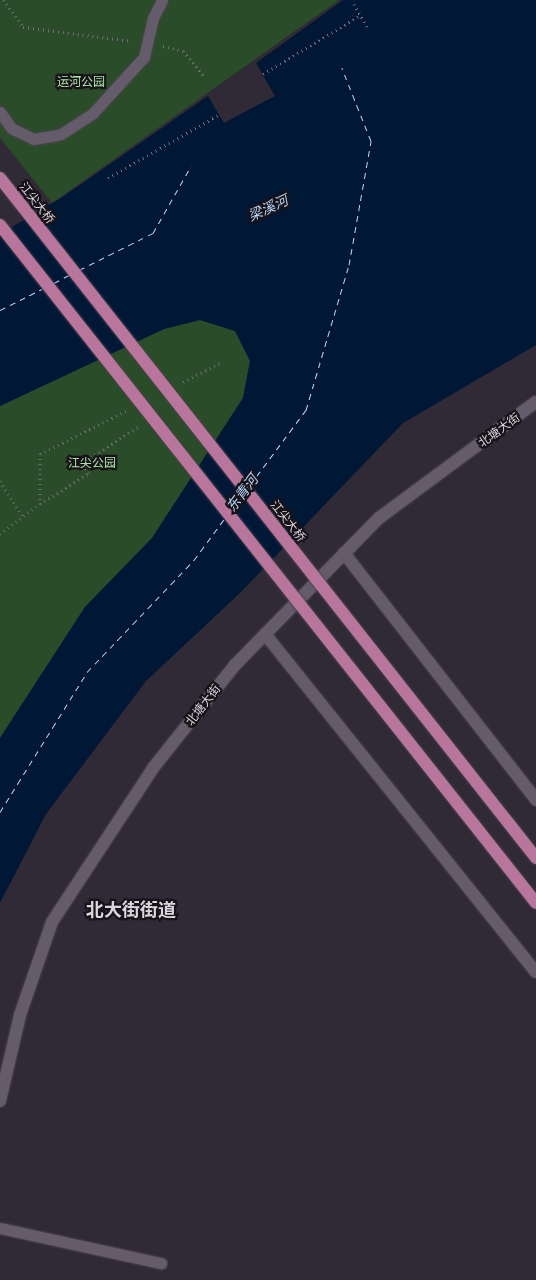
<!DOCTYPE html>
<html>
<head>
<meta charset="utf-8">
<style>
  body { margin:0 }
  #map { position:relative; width:536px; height:1280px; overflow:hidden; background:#302936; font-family:"Open Sans","Noto Sans SC",sans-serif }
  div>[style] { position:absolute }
  .green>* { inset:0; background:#2b4c29 }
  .water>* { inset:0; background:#001736 }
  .ferry>* { height:1px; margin-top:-0.5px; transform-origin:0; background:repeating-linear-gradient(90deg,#b7d6fa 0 6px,transparent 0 11px) }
  .path>* { height:3px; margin-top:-1.5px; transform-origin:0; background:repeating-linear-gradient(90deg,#736d78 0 1px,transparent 0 5px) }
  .roads { filter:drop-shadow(0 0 1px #4b454f) drop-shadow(0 0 1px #4b454f) }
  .lane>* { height:11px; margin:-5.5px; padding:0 5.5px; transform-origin:5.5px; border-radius:5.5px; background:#645c6a }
  .street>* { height:12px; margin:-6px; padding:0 6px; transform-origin:6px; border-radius:6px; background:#645c6a }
  .secondary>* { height:12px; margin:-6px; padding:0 6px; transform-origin:6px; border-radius:6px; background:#645c6a }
  .bridges { filter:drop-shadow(0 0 1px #4b454f) drop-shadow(0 0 1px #4b454f) }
  .primary-bridge>* { height:12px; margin:-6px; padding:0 6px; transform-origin:6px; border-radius:6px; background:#b9769c }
  span { translate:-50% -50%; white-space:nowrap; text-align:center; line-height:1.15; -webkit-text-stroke:4.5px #171319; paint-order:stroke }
  .park-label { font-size:12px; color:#abe4a7 }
  .street-label { font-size:12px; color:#dbd6de }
  .water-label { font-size:14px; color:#b7d6fa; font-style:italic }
  .district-label { font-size:18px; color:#dbd6de; font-weight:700 }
</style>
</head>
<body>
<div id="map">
  <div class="green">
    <i style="clip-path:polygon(0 0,339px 0,52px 203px,0 138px)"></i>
    <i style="clip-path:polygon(200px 320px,235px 331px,250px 361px,243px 398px,152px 538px,85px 607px,0 738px,0 406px,164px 329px)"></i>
  </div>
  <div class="water">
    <i style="clip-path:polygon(343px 0,536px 0,536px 345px,403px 423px,240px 593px,146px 681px,46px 814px,0 903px,0 738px,85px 607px,152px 538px,243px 398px,250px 361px,235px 331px,200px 320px,164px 329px,0 406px,0 234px,61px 198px,208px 96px,224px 123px,275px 96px,256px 63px)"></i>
  </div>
  <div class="ferry">
    <i style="left:79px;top:270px;width:83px;rotate:-26.6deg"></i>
    <i style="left:153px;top:233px;width:77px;rotate:-60.4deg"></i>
    <i style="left:54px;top:283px;width:17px;rotate:-28deg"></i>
    <i style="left:0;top:310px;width:47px;rotate:-26.6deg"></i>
    <i style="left:250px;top:485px;width:94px;rotate:-53.3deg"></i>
    <i style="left:306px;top:410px;width:151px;rotate:-73.5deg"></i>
    <i style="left:349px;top:265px;width:126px;rotate:-79.9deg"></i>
    <i style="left:371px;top:141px;width:79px;rotate:-111.7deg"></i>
    <i style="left:232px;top:509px;width:16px;rotate:-52deg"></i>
    <i style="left:0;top:812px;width:165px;rotate:-58.1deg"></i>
    <i style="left:87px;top:672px;width:155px;rotate:-46.3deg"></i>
    <i style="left:194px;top:560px;width:52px;rotate:-53.6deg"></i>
  </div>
  <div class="path">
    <i style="left:3px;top:0;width:34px;rotate:53deg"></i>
    <i style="left:23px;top:27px;width:110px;rotate:7.3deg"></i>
    <i style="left:354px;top:4px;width:28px;rotate:60deg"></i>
    <i style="left:163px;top:46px;width:21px;rotate:14deg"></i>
    <i style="left:183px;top:51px;width:34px;rotate:50deg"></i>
    <i style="left:263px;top:74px;width:114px;rotate:-31deg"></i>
    <i style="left:108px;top:178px;width:129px;rotate:-29.7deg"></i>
    <i style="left:183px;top:382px;width:42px;rotate:-27.2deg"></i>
    <i style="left:0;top:481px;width:43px;rotate:57.4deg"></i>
    <i style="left:40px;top:504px;width:58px;rotate:-32.3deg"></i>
    <i style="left:89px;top:473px;width:12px;rotate:-125deg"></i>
    <i style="left:82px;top:463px;width:67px;rotate:-32.7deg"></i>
    <i style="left:0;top:534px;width:50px;rotate:-36.9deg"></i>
    <i style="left:40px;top:504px;width:50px;rotate:-90deg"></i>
    <i style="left:40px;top:454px;width:96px;rotate:-26.6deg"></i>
  </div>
  <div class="roads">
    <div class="lane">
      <i style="left:0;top:112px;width:19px;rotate:55deg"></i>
      <i style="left:11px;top:128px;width:25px;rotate:26deg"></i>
      <i style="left:34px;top:139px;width:27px;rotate:-10deg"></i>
      <i style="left:61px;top:134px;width:38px;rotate:-33deg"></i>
      <i style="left:93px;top:113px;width:76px;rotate:-47.7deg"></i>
      <i style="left:144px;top:57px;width:40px;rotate:-77deg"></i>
      <i style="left:153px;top:18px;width:20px;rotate:-63deg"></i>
      <i style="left:0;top:1228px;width:165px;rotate:12.3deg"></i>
    </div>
    <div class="street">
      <i style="left:344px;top:553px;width:313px;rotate:52.1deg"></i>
      <i style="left:265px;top:634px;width:433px;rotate:51.3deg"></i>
    </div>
    <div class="secondary">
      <i style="left:0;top:1101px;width:88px;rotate:-76.9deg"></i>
      <i style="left:20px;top:1015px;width:98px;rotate:-71deg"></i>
      <i style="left:52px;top:922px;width:184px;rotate:-56.7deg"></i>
      <i style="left:153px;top:768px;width:132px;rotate:-51.5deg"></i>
      <i style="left:235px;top:665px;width:206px;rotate:-45.6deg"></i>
      <i style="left:379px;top:518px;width:195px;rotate:-36.5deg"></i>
    </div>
  </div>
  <div class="bridges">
    <div class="primary-bridge">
      <i style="left:0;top:178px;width:866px;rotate:51.75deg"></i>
      <i style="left:0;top:225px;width:864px;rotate:51.67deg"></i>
    </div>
  </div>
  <div class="park-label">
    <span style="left:81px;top:82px">运河公园</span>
    <span style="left:92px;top:463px">江尖公园</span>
  </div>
  <div class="street-label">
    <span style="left:37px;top:203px;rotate:52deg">江尖大桥</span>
    <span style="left:499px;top:430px;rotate:-36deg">北塘大街</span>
    <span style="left:288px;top:521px;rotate:52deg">江尖大桥</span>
    <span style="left:203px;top:705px;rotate:-52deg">北塘大街</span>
  </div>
  <div class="water-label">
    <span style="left:268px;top:208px;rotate:-25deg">梁溪河</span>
    <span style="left:242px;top:493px;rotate:-53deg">东青河</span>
  </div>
  <div class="district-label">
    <span style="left:131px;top:909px">北大街街道</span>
  </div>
</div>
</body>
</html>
